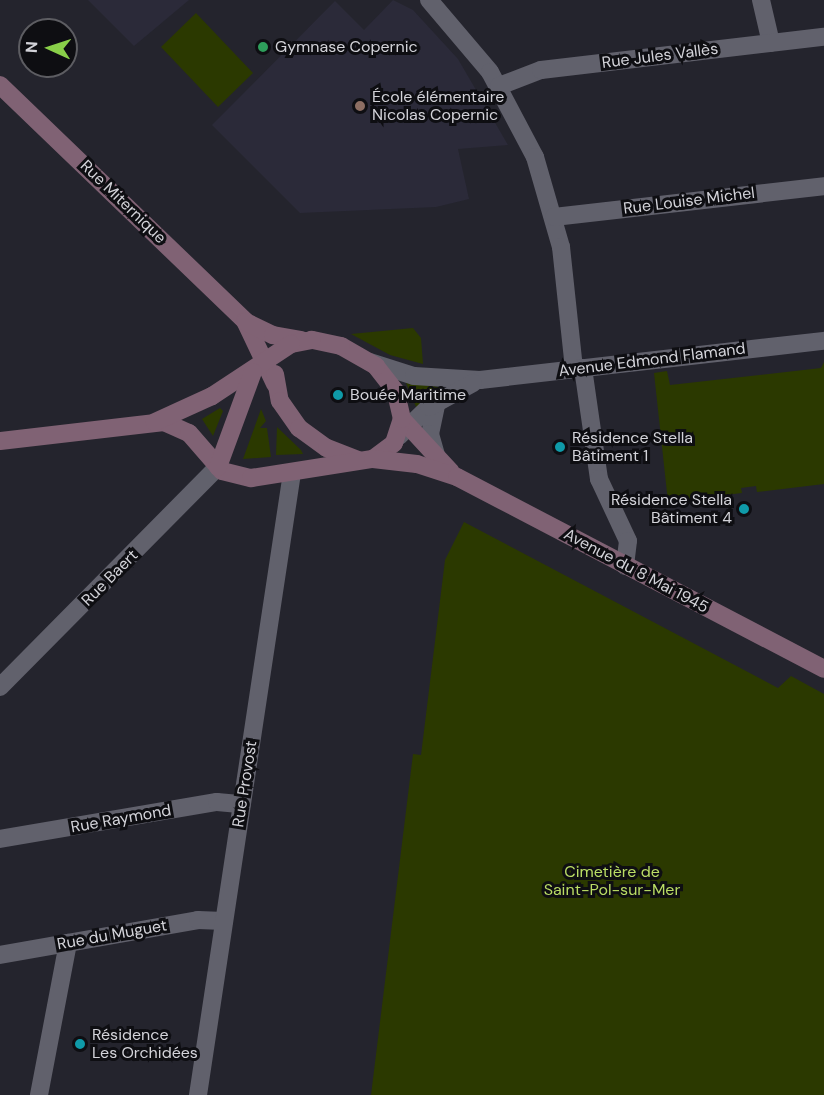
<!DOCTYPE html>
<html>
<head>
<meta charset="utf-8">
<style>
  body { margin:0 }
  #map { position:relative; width:824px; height:1095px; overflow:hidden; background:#24242d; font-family:"DM Sans",sans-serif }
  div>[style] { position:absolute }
  .built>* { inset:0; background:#2b2a39 }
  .green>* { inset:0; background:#2b3900 }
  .street>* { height:18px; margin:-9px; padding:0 9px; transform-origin:9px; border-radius:9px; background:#61616c }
  .secondary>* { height:18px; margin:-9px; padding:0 9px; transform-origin:9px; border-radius:9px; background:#806274 }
  .dots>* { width:16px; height:16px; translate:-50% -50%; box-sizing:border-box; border:3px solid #0e0e12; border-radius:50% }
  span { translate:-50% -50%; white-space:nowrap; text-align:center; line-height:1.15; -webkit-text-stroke:6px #0e0e12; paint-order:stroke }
  .poi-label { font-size:16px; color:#d3d3d9 }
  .left { translate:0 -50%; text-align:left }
  .right { translate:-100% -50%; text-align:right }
  .street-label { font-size:16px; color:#d3d3d9 }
  .park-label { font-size:16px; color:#badd65 }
  .north { position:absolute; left:18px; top:18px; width:60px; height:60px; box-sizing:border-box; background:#0e0e12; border:2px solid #5d5d62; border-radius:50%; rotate:273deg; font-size:16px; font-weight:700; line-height:24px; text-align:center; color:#d3d3d9 }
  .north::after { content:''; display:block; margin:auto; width:21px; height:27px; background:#89cf49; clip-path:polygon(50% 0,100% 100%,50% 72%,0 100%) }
</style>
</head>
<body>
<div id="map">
  <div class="built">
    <i style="clip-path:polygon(88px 0,189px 0,134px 46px)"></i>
    <i style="clip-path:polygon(393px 0,413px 10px,458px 59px,508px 145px,458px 149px,469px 199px,436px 207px,300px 213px,212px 125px,335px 1px,364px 30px)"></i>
  </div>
  <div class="green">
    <i style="clip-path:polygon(196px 13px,253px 73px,218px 107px,161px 47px)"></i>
    <i style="clip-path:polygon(413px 328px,421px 338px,423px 364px,390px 355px,351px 334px)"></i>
    <i style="clip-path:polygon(824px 362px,824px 484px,757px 492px,756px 486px,741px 488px,742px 493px,668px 502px,654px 373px,667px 371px,670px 385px,821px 368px)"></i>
    <i style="clip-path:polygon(406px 383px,439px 387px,440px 391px,417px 409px)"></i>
    <i style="clip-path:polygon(220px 408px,223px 411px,213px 436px,202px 419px)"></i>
    <i style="clip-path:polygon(261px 409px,266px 421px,260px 428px,267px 428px,271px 457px,243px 459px)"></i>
    <i style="clip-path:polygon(277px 427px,301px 450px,303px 454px,276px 455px)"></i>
    <i style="clip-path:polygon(464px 522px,778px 688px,791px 676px,824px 694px,824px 1095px,371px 1095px,413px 754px,421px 755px,445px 560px)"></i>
  </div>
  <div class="street">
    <i style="left:429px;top:0;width:94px;rotate:49.7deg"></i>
    <i style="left:490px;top:72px;width:96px;rotate:62.1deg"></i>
    <i style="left:535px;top:157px;width:94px;rotate:73.9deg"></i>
    <i style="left:561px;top:247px;width:123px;rotate:83.9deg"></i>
    <i style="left:761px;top:0;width:44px;rotate:76.9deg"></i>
    <i style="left:499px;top:86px;width:45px;rotate:-20.9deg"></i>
    <i style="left:541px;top:70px;width:285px;rotate:-6.7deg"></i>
    <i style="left:554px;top:217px;width:272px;rotate:-6.5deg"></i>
    <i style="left:370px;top:362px;width:46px;rotate:17.7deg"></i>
    <i style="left:414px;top:376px;width:66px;rotate:3.5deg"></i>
    <i style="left:480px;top:380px;width:346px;rotate:-6.5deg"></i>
    <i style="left:583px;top:368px;width:112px;rotate:81.8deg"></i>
    <i style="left:599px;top:479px;width:68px;rotate:64.9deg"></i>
    <i style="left:628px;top:541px;width:25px;rotate:97deg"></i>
    <i style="left:437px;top:401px;width:34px;rotate:102deg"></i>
    <i style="left:430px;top:434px;width:26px;rotate:74deg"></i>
    <i style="left:399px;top:436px;width:42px;rotate:-44deg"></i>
    <i style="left:429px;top:407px;width:50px;rotate:-28.6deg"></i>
    <i style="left:0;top:687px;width:310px;rotate:-45.3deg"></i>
    <i style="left:0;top:839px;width:220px;rotate:-9.7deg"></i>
    <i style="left:217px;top:802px;width:25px;rotate:5deg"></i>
    <i style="left:0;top:955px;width:201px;rotate:-10deg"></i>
    <i style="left:198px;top:920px;width:26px;rotate:2deg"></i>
    <i style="left:39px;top:1095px;width:155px;rotate:-79.2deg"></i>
    <i style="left:198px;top:1095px;width:629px;rotate:-81.41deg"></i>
  </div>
  <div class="secondary">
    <i style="left:0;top:85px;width:340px;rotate:43.9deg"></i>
    <i style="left:245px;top:321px;width:70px;rotate:64.5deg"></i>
    <i style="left:246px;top:322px;width:30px;rotate:26deg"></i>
    <i style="left:273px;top:335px;width:29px;rotate:10deg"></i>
    <i style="left:275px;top:374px;width:27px;rotate:80deg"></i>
    <i style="left:280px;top:401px;width:33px;rotate:55deg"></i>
    <i style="left:299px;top:428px;width:34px;rotate:36deg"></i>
    <i style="left:327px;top:448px;width:33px;rotate:21deg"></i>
    <i style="left:402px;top:419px;width:72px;rotate:47.2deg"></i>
    <i style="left:0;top:441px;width:165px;rotate:-6.6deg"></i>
    <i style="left:164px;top:422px;width:27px;rotate:24deg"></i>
    <i style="left:189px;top:433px;width:50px;rotate:49deg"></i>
    <i style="left:222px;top:471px;width:30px;rotate:14deg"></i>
    <i style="left:251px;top:478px;width:123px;rotate:-8.9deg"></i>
    <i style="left:373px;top:459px;width:26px;rotate:-37deg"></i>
    <i style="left:394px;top:443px;width:25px;rotate:-72deg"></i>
    <i style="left:402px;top:419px;width:28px;rotate:-103deg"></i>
    <i style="left:396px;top:392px;width:33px;rotate:-128deg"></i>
    <i style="left:376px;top:366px;width:40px;rotate:-150.3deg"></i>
    <i style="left:341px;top:346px;width:30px;rotate:-168deg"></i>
    <i style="left:312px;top:340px;width:21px;rotate:169deg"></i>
    <i style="left:291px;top:344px;width:95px;rotate:146.6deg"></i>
    <i style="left:212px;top:396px;width:63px;rotate:155.5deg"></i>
    <i style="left:373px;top:459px;width:44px;rotate:6.5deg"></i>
    <i style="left:417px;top:464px;width:42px;rotate:18deg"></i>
    <i style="left:457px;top:477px;width:414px;rotate:27.6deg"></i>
    <i style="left:218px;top:467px;width:101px;rotate:-69.8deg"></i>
  </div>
  <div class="dots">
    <i style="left:263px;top:47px;background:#2e9e5b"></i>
    <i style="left:360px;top:106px;background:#8d6e63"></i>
    <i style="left:338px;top:395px;background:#0f9aa8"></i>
    <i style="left:560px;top:447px;background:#0f9aa8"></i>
    <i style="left:744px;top:509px;background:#0f9aa8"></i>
    <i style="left:80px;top:1044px;background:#0f9aa8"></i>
  </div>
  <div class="poi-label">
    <span class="left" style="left:275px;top:47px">Gymnase Copernic</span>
    <span class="left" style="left:372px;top:106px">École élémentaire<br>Nicolas Copernic</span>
    <span class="left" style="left:350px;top:395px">Bouée Maritime</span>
    <span class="left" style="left:572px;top:447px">Résidence Stella<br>Bâtiment 1</span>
    <span class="right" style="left:732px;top:509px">Résidence Stella<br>Bâtiment 4</span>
    <span class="left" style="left:92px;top:1044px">Résidence<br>Les Orchidées</span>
  </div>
  <div class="street-label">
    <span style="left:660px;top:56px;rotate:-7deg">Rue Jules Vallès</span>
    <span style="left:689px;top:201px;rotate:-7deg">Rue Louise Michel</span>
    <span style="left:123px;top:202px;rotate:44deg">Rue Miternique</span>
    <span style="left:652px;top:360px;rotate:-7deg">Avenue Edmond Flamand</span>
    <span style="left:636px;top:571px;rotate:28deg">Avenue du 8 Mai 1945</span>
    <span style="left:110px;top:578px;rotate:-45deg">Rue Baert</span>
    <span style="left:245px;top:784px;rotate:-81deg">Rue Provost</span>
    <span style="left:121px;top:819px;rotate:-10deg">Rue Raymond</span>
    <span style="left:112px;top:935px;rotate:-10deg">Rue du Muguet</span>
  </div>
  <div class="park-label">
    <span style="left:612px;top:881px">Cimetière de<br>Saint-Pol-sur-Mer</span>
  </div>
  <div class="north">N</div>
</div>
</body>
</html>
